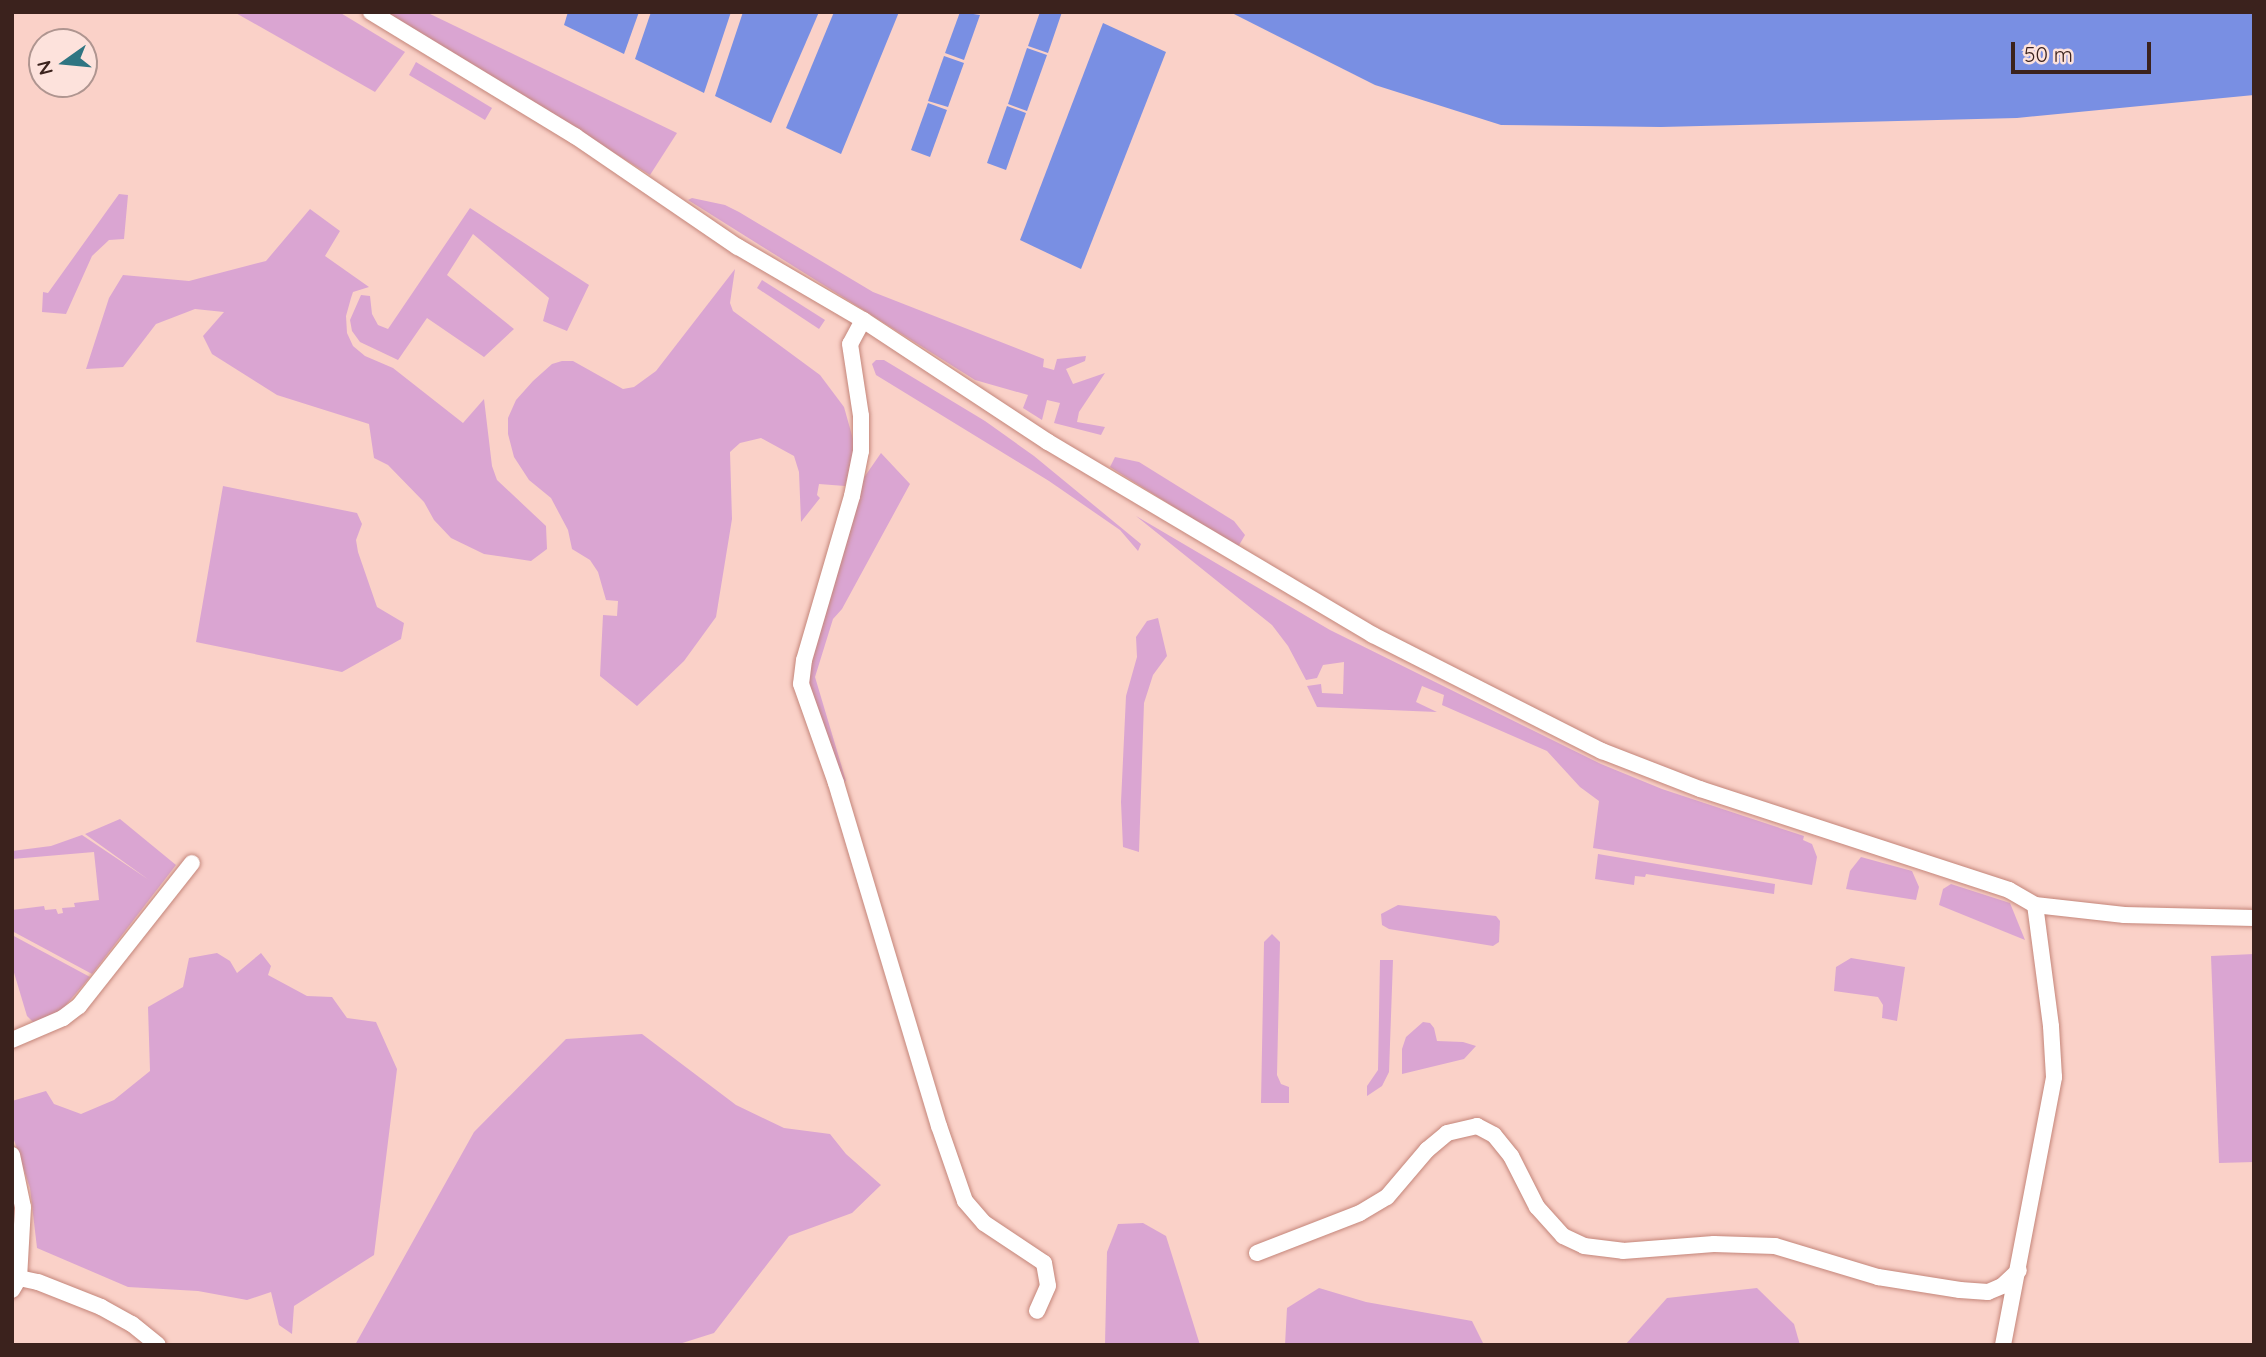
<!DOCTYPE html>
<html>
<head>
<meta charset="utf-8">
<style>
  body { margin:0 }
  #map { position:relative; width:2266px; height:1357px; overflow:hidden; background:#fad1c8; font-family:Quicksand,sans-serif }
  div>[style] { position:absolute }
  .green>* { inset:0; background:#daa5d2 }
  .water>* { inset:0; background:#798fe3 }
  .roads { filter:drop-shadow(0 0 2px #c4867a) drop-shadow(0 0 2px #c4867a) }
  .minor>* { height:16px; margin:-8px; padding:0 8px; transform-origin:8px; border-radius:8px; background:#fff }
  span { translate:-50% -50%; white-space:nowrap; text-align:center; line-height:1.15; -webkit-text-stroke:7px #fde2dc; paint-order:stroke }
  .frame { position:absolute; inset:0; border:14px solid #3b221d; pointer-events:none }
  .north { position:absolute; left:28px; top:28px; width:70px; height:70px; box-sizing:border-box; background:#fde2dc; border:2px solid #af9590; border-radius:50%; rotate:255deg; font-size:19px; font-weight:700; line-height:28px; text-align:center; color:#3b221d }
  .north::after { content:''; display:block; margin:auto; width:24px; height:32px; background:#2f7582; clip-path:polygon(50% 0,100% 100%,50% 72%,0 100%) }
  .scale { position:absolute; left:2011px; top:42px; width:140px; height:32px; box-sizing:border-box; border:4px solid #3b221d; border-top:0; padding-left:9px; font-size:21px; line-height:24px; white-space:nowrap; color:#3b221d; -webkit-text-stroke:5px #fde2dc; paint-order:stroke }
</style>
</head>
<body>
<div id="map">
  <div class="green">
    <i style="clip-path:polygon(234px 12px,339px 12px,405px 52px,375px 92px)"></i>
    <i style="clip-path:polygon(386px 12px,426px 12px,677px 133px,650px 175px)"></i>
    <i style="clip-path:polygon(416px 62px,492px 108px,485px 120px,409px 75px)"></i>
    <i style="clip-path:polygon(119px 194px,128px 195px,124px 239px,109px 240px,92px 256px,66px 314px,42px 312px,43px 292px,48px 293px)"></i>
    <i style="clip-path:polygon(692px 198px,725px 205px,739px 212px,873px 292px,1044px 359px,1043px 367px,1054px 370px,1057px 359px,1086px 356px,1085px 361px,1066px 369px,1073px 384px,1105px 373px,1079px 412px,1077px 422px,1105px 427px,1101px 435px,1054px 423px,1060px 403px,1047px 400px,1042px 420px,1023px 408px,1028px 395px,975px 380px,688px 200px)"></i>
    <i style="clip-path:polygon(470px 208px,589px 285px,567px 331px,543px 321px,549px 298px,473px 234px,447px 275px,514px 329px,484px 357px,427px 318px,398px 360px,360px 342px,352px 331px,350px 320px,361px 295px,370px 296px,372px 314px,378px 325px,388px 329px)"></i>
    <i style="clip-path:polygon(310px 209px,340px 231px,325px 256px,369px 287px,353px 292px,351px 298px,346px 316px,347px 333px,353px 346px,365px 356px,393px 368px,463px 423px,484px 399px,492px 466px,497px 480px,546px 526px,547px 549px,531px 561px,484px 554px,451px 538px,434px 520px,424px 502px,388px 465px,374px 458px,369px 424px,277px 395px,212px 354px,203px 336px,224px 312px,195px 309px,156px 324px,123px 367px,86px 369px,109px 298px,123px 275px,189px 281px,266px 261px)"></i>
    <i style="clip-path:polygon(735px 269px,730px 303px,733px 311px,820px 375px,844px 407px,853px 439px,853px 460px,845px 486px,819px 484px,817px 495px,820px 498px,801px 522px,799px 472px,794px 456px,761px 438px,740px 443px,730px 452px,732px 519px,716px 617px,684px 661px,637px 706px,600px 676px,603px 615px,617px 616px,618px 601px,606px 600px,598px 572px,590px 560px,572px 549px,568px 530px,551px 498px,529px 480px,514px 457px,508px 434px,508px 418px,516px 400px,533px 381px,552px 364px,562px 361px,573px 361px,623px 389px,634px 387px,656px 371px)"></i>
    <i style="clip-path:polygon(762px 280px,825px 320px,819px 329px,757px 288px)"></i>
    <i style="clip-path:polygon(876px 360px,884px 360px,985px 421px,1034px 456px,1141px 544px,1138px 551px,1120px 530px,1049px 481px,876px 375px,872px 364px)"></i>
    <i style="clip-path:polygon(881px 453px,910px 484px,842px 609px,833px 619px,815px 677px,846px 781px,842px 782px,807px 680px,863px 479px)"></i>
    <i style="clip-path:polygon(1115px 457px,1139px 462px,1234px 521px,1245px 535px,1238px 547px,1110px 467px)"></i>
    <i style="clip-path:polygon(223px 486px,357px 513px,362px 524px,356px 540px,358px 552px,377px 607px,404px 623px,401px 639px,342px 672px,196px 642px)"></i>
    <i style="clip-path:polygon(1136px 516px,1330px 630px,1601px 764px,1662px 789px,1804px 836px,1803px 840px,1812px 844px,1817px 857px,1812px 885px,1593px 848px,1599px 801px,1580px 787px,1547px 751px,1442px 705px,1444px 695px,1422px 686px,1416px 702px,1437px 712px,1317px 707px,1307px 686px,1321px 684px,1322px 693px,1343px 694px,1344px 662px,1323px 665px,1317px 678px,1306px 680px,1288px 646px,1272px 625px)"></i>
    <i style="clip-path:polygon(1158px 618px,1167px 656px,1153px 675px,1144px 703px,1139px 852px,1123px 847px,1121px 802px,1126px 696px,1137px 657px,1136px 637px,1147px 621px)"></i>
    <i style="clip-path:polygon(120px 819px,176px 865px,92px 974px,12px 931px,12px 910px,44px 906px,45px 910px,56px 909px,58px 914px,63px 913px,62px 908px,75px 907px,74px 903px,99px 900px,94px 852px,12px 859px,12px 851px,51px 846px,82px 835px,149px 880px,85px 834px)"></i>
    <i style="clip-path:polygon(1598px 854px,1775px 884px,1774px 894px,1646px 874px,1645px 877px,1635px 876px,1634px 885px,1595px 879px)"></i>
    <i style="clip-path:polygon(1861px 857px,1912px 871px,1919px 887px,1916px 900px,1846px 889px,1850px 871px)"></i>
    <i style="clip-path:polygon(1951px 884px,2010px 903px,2025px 940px,1939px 905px,1943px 889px)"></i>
    <i style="clip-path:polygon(1398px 905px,1496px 916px,1500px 921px,1499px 942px,1493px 946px,1389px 929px,1382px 925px,1381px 914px)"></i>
    <i style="clip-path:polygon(1272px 934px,1280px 942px,1277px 1075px,1281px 1084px,1289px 1087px,1289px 1103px,1261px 1103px,1264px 942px)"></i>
    <i style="clip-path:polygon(12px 935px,90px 977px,59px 1013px,33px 1022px,27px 1016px,12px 966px)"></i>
    <i style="clip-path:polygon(217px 953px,230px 961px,237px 973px,261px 953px,271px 966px,268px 975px,307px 996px,332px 997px,347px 1018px,376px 1022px,397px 1069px,374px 1255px,294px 1306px,292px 1334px,279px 1325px,271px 1292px,247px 1300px,198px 1291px,128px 1287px,37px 1248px,30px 1188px,12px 1134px,12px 1101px,46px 1091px,54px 1104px,81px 1114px,114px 1100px,150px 1071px,148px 1007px,183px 987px,189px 958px)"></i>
    <i style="clip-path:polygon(2254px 954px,2254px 1162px,2219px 1163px,2211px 956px)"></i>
    <i style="clip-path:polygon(1851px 958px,1905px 967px,1897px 1021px,1882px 1018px,1883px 1005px,1878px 997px,1834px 991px,1836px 967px)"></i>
    <i style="clip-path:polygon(1380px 960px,1393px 960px,1389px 1072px,1382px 1086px,1367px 1096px,1367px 1086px,1378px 1070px)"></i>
    <i style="clip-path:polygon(1423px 1022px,1430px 1023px,1434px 1028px,1437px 1041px,1463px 1042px,1476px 1046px,1464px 1059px,1402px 1074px,1402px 1049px,1406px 1037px)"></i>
    <i style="clip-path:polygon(642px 1034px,736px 1105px,784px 1128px,830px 1134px,846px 1154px,881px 1185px,852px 1213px,789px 1236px,714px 1333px,676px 1345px,355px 1345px,474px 1132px,566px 1039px)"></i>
    <i style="clip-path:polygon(1143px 1223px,1166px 1236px,1200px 1345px,1105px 1345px,1107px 1252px,1118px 1224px)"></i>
    <i style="clip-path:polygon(1319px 1288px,1366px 1302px,1472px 1321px,1484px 1345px,1285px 1345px,1287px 1308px)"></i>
    <i style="clip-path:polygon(1757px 1288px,1794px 1324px,1800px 1345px,1625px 1345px,1667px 1298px)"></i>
  </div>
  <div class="water">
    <i style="clip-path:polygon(568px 12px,639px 12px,624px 54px,564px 25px)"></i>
    <i style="clip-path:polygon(651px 12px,731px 12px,704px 93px,635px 59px)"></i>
    <i style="clip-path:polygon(743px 12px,819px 12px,771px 123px,715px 96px)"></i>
    <i style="clip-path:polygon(834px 12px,899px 12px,841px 154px,786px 128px)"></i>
    <i style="clip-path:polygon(960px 12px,980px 15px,964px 60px,945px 53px)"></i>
    <i style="clip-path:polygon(1040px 12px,1062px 12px,1048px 53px,1028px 46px)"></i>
    <i style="clip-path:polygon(1230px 12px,2254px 12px,2254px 95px,2017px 118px,1661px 127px,1501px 125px,1375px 85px)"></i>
    <i style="clip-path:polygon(1103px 23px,1166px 52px,1081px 269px,1020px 240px)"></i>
    <i style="clip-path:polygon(1027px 48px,1047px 55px,1027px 111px,1008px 104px)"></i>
    <i style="clip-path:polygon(944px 56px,964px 63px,948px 107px,928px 101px)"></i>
    <i style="clip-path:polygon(928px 103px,947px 110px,930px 157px,911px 150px)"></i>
    <i style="clip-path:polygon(1007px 106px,1026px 113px,1006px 170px,987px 163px)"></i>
  </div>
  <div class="roads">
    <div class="minor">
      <i style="left:371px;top:12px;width:239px;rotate:31.3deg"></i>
      <i style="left:575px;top:136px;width:197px;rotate:34.3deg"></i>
      <i style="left:738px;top:247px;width:145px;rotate:30.3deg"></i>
      <i style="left:863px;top:320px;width:222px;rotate:33.4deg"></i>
      <i style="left:1048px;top:442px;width:378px;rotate:30.7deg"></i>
      <i style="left:1373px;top:635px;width:257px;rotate:26.9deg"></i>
      <i style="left:1602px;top:751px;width:105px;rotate:21.2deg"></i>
      <i style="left:1700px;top:789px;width:325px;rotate:18.1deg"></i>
      <i style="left:2009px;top:890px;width:30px;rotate:30deg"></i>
      <i style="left:2035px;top:905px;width:90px;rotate:6.4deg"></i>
      <i style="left:2124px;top:915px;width:130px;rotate:1.3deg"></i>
      <i style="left:863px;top:320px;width:27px;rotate:118deg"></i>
      <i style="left:850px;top:344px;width:73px;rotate:81.3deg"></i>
      <i style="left:861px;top:416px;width:35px;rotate:90deg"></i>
      <i style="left:861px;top:451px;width:46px;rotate:101.3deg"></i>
      <i style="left:852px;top:496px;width:171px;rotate:106.3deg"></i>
      <i style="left:804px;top:660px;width:24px;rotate:97deg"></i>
      <i style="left:801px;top:684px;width:105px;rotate:70.5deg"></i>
      <i style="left:836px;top:783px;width:358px;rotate:73.3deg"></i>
      <i style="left:939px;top:1126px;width:79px;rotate:70.9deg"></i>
      <i style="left:965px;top:1201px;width:29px;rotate:49deg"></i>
      <i style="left:984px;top:1223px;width:72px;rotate:33.7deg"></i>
      <i style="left:1044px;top:1263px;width:23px;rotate:80deg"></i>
      <i style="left:1048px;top:1286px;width:27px;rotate:114deg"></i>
      <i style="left:12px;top:1040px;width:56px;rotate:-23.3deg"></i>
      <i style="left:63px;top:1018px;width:20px;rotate:-37deg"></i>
      <i style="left:79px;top:1006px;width:182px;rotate:-51.7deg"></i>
      <i style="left:12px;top:1155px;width:53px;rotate:78.1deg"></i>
      <i style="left:23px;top:1207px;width:71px;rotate:93.2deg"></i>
      <i style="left:1257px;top:1253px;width:110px;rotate:-21.2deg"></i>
      <i style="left:1360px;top:1213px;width:31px;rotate:-31deg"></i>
      <i style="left:1387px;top:1197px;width:62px;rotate:-49.6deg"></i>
      <i style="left:1427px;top:1150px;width:26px;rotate:-40deg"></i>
      <i style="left:1447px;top:1133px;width:31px;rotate:-13deg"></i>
      <i style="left:1477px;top:1126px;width:19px;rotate:28deg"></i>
      <i style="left:1494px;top:1135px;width:27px;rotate:51deg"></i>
      <i style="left:1511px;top:1156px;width:57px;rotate:63deg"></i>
      <i style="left:1537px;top:1207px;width:39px;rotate:48deg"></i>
      <i style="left:1563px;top:1236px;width:23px;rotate:25deg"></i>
      <i style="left:1584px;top:1246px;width:39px;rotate:7deg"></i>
      <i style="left:1623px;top:1251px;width:91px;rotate:-4.4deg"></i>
      <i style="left:1714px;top:1244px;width:61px;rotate:1.9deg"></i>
      <i style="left:1775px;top:1246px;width:108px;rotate:16.8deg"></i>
      <i style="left:1878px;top:1277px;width:83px;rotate:9deg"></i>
      <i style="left:1960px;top:1290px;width:28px;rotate:4deg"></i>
      <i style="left:1988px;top:1292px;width:15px;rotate:-23deg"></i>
      <i style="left:2002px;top:1286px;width:23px;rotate:-43deg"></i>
      <i style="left:12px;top:1290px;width:14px;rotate:-60deg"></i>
      <i style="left:19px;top:1278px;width:19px;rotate:12deg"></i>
      <i style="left:38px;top:1282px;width:68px;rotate:21.6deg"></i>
      <i style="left:101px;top:1307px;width:35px;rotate:29deg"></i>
      <i style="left:132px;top:1324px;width:33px;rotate:39deg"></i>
      <i style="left:2003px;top:1345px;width:273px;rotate:-79.2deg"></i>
      <i style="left:2054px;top:1077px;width:51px;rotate:-93.4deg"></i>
      <i style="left:2051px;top:1026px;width:122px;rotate:-97.5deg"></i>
    </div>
  </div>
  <div class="frame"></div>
  <div class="north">N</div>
  <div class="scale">50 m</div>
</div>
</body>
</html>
